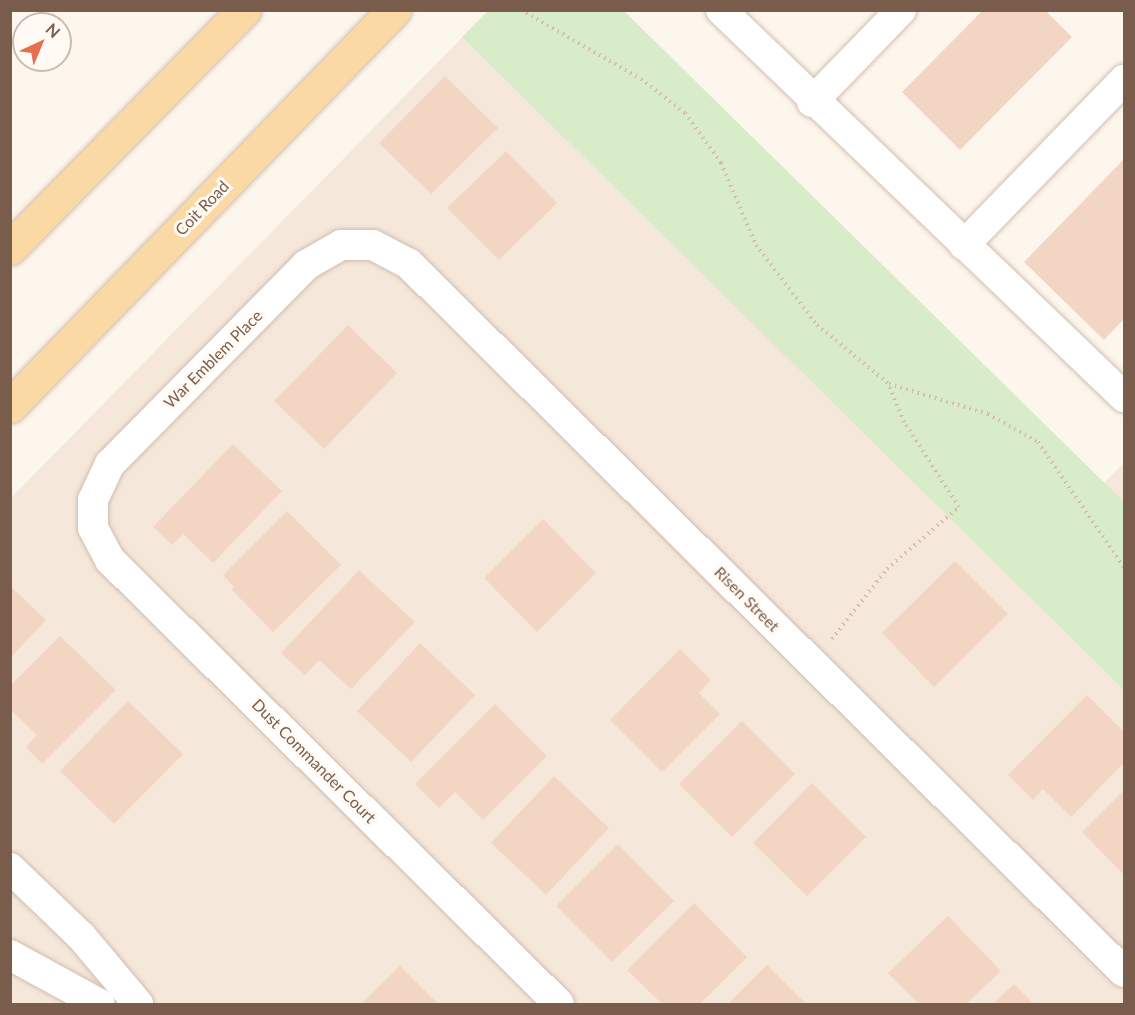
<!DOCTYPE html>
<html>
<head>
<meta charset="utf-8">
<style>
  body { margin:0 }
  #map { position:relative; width:1135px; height:1015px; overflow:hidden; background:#fdf6ec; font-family:Lato,sans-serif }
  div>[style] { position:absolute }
  .residential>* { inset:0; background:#f5e8da }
  .green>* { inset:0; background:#d8ecc9 }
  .building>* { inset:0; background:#f3d5c3 }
  .path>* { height:4px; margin-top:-2px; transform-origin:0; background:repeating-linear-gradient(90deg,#d9b8a5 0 1.5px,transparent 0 6px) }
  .roads { filter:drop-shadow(0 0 2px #d1beb0) drop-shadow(0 0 2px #d1beb0) }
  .minor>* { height:30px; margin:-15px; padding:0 15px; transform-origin:15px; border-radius:15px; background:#fff }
  .major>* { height:33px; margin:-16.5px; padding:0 16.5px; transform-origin:16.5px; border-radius:16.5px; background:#fbd9a5 }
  span { translate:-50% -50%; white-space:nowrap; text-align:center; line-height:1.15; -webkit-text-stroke:6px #fffaf3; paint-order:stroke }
  .street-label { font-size:16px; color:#7a5c4d }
  .frame { position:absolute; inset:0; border:12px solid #7a5c4d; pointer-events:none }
  .north { position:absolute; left:12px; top:12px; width:60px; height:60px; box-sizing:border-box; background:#fffaf3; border:2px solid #cabbb1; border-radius:50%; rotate:44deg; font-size:16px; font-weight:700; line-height:24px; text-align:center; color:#7a5c4d }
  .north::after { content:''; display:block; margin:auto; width:21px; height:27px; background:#e76f51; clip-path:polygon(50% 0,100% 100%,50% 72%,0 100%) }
</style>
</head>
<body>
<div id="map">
  <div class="residential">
    <i style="clip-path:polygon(488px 11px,624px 11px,1104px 483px,1124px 463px,1124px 1004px,11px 1004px,10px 499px)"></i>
  </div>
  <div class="green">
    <i style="clip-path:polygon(488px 11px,624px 11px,1124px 502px,1124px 690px,462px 37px)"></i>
  </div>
  <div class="building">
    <i style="clip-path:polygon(983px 10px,1045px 10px,1072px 37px,960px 150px,902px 92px)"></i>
    <i style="clip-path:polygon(445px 76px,498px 128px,431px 194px,379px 143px)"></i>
    <i style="clip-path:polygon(506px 151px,557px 203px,499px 260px,447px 208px)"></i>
    <i style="clip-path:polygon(1124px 159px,1124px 319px,1104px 340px,1024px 262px)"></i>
    <i style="clip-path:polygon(348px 325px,397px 373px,324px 449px,274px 401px)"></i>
    <i style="clip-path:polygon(233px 444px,282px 491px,213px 563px,183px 534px,172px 545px,153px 527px)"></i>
    <i style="clip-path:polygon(287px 511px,341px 565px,273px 632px,232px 590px,234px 587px,223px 575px)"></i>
    <i style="clip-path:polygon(543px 519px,596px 573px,537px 632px,484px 578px)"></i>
    <i style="clip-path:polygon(955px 561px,1008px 614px,934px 687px,882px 633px)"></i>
    <i style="clip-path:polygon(359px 570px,415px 622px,351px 689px,319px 660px,305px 675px,281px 653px)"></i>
    <i style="clip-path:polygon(10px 586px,46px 620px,10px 658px)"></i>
    <i style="clip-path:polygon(60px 636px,116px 690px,42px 764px,26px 747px,37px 735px,10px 709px,10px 686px)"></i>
    <i style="clip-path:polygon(420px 643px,475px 695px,411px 762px,357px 711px)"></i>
    <i style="clip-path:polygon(680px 649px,711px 680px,699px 693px,720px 714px,662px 772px,610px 720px)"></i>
    <i style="clip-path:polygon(1087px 695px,1124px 732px,1124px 763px,1071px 817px,1043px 789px,1033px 800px,1008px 775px)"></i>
    <i style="clip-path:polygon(128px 701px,183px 754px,114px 824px,60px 771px)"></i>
    <i style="clip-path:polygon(495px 704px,547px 756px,483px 820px,455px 792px,439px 808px,415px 784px)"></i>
    <i style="clip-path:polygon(742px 721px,795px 774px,732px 837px,679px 784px)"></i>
    <i style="clip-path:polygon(554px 776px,609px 828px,546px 895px,491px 843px)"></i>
    <i style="clip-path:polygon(812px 783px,866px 837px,807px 896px,753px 843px)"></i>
    <i style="clip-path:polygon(1124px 790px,1124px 875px,1082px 832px)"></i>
    <i style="clip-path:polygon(618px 844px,674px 901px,612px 962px,556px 906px)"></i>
    <i style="clip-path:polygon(694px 903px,747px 957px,700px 1004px,662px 1004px,627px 970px)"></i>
    <i style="clip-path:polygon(948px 916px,1001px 971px,966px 1004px,919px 1004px,888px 973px)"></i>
    <i style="clip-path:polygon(767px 965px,806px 1004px,728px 1004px)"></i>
    <i style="clip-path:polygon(400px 966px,438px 1004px,361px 1004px)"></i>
    <i style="clip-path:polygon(1014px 984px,1034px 1004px,993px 1004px)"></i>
  </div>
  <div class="path">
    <i style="left:521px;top:10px;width:138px;rotate:29.9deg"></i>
    <i style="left:641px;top:79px;width:56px;rotate:37.7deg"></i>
    <i style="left:685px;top:113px;width:62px;rotate:54.2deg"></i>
    <i style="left:721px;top:163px;width:89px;rotate:66.9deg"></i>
    <i style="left:756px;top:245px;width:101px;rotate:52.7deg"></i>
    <i style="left:817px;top:325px;width:93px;rotate:39.3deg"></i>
    <i style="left:889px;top:384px;width:103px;rotate:16.9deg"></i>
    <i style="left:988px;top:414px;width:57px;rotate:29.2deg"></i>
    <i style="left:1038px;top:442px;width:152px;rotate:55.5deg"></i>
    <i style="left:832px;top:639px;width:89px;rotate:-51.8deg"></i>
    <i style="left:887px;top:569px;width:95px;rotate:-40.7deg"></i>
    <i style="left:959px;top:507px;width:101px;rotate:-122.9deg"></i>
    <i style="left:904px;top:422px;width:40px;rotate:-112deg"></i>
  </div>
  <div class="roads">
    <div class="minor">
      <i style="left:721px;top:10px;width:559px;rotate:43.84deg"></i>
      <i style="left:812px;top:102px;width:128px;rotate:-45.9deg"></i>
      <i style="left:964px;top:245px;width:230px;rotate:-45.9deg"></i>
      <i style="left:10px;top:868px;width:98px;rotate:43.8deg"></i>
      <i style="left:81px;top:936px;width:89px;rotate:50deg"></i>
      <i style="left:10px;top:955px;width:102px;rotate:28.6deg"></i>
      <i style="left:559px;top:1004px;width:631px;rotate:-135.32deg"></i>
      <i style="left:110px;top:560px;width:36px;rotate:-118deg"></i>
      <i style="left:93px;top:528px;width:28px;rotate:-90deg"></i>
      <i style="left:93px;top:500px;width:40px;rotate:-65deg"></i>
      <i style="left:110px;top:464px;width:279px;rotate:-45.4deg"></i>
      <i style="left:306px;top:265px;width:40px;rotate:-29.7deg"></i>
      <i style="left:341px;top:245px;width:32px"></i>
      <i style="left:373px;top:245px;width:41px;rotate:27.8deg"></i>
      <i style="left:409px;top:264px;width:1006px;rotate:44.72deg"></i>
    </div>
    <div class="major">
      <i style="left:10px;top:248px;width:334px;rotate:-45.5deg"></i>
      <i style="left:10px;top:406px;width:552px;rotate:-45.88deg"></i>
    </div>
  </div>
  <div class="street-label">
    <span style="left:202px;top:208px;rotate:-46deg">Coit Road</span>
    <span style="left:213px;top:359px;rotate:-45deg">War Emblem Place</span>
    <span style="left:747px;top:599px;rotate:45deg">Risen Street</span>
    <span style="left:314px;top:761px;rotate:45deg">Dust Commander Court</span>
  </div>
  <div class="frame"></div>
  <div class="north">N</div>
</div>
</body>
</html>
